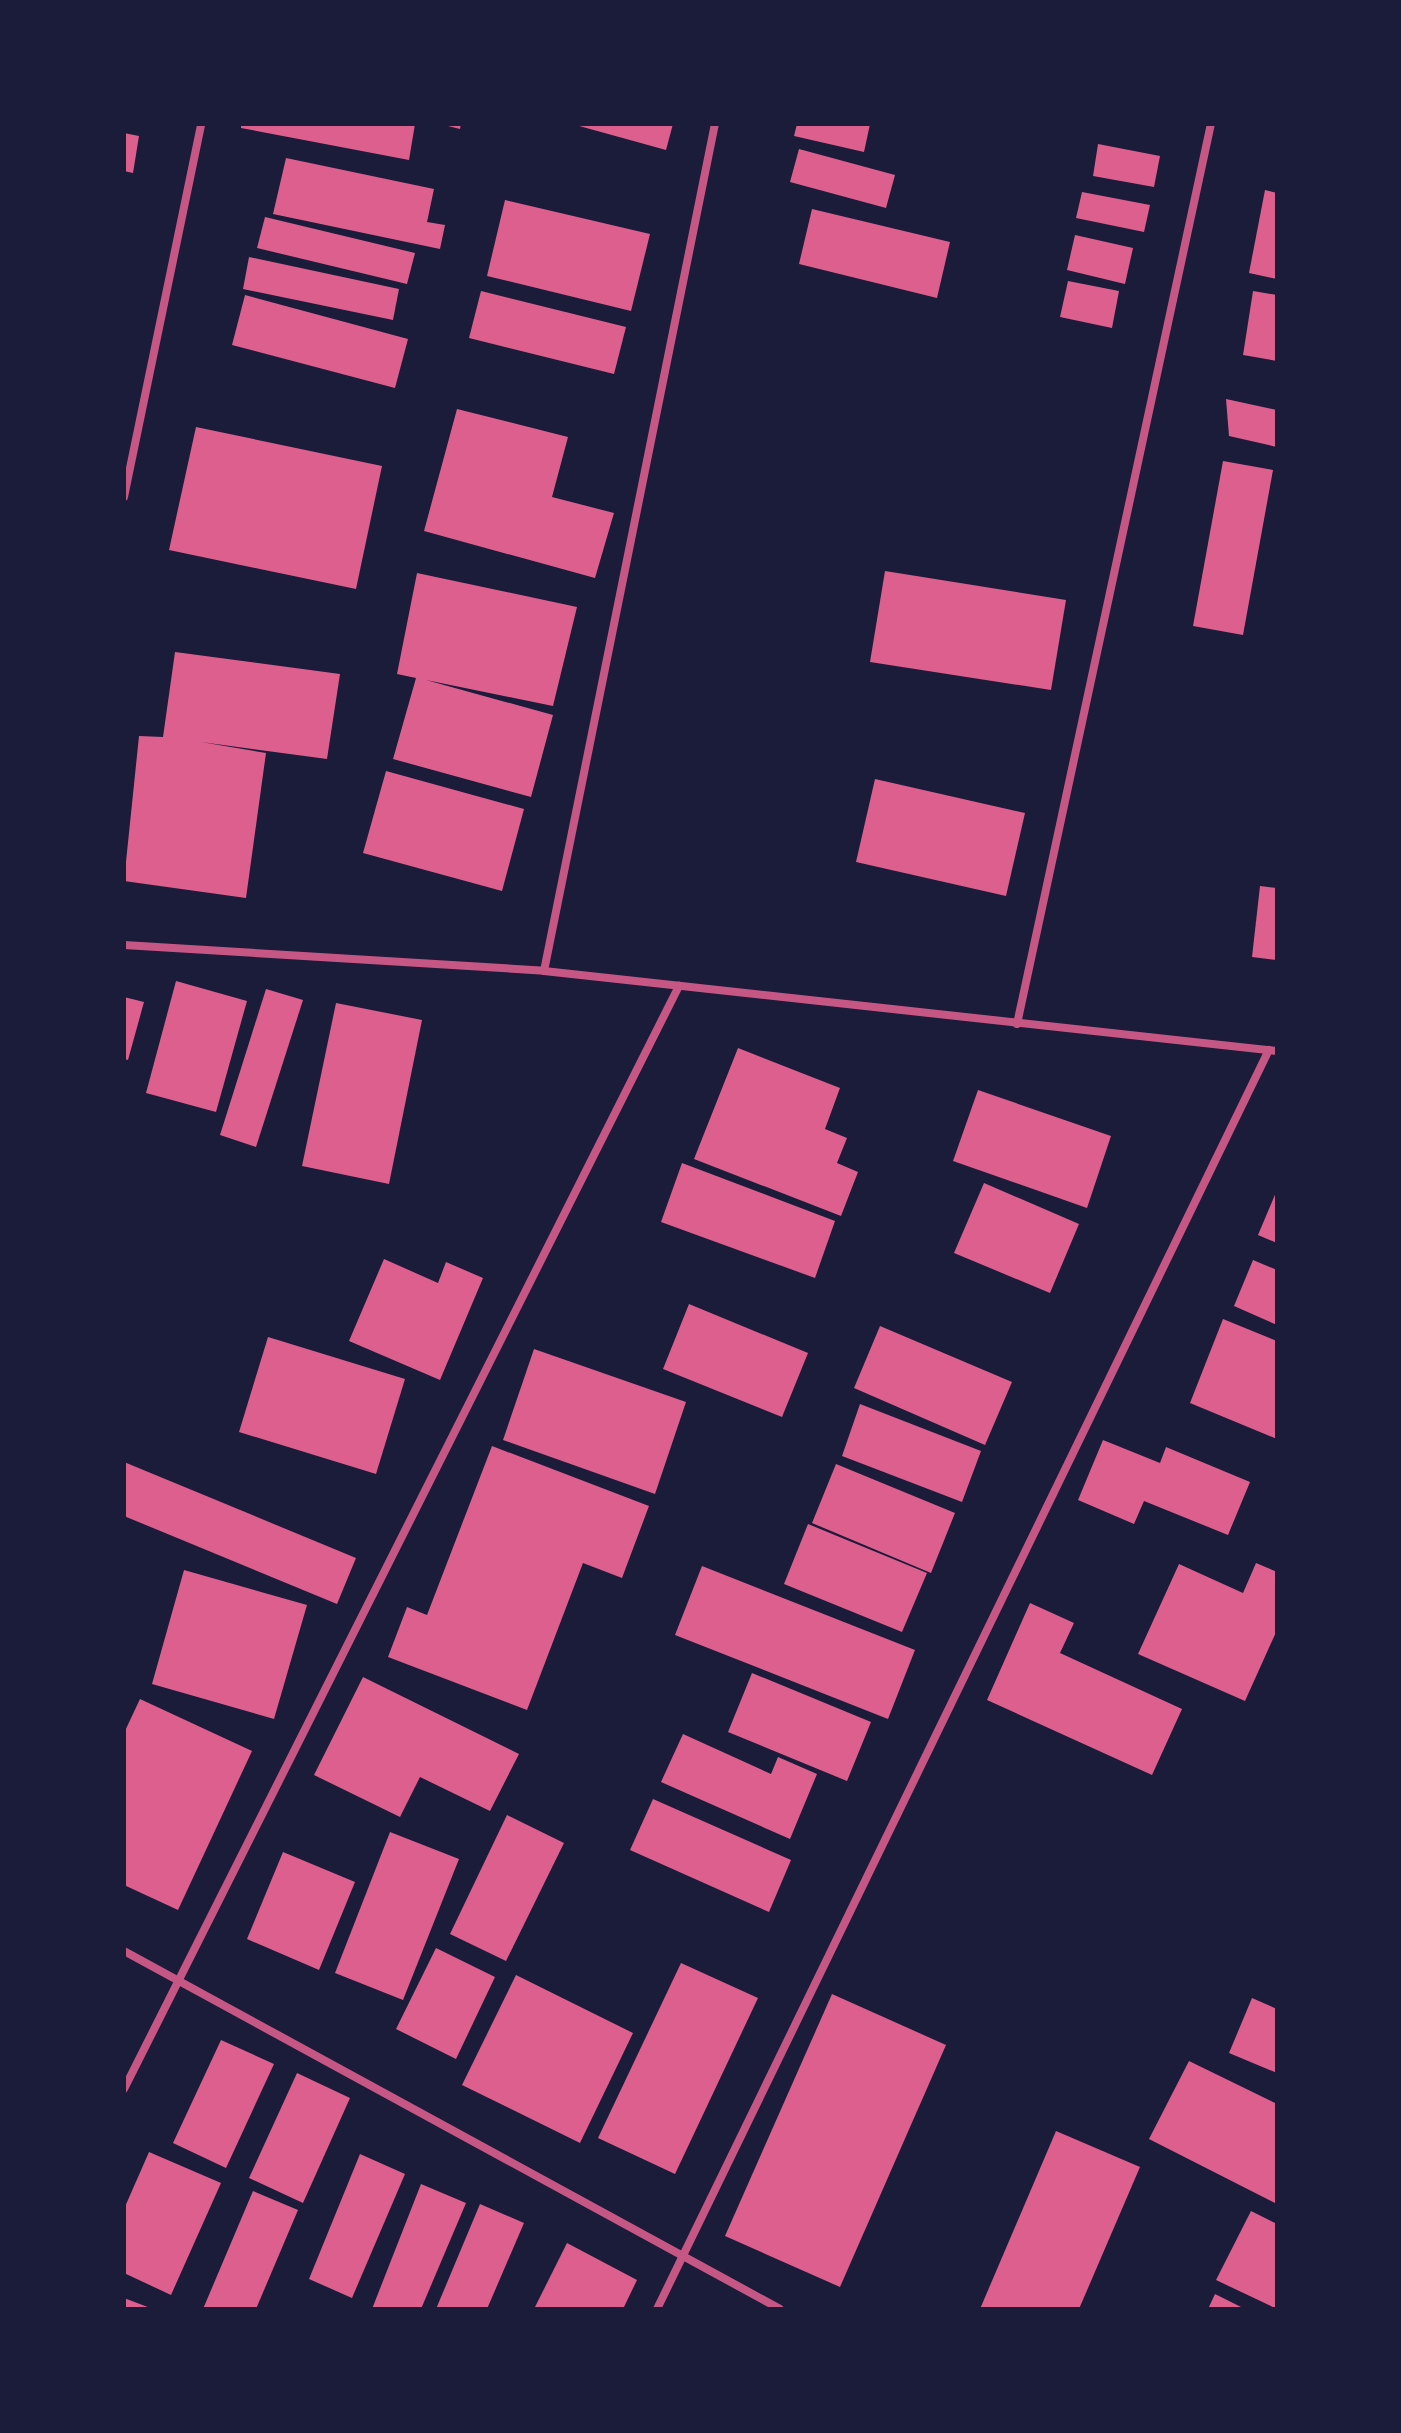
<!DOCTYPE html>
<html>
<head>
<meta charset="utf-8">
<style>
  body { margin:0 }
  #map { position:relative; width:1401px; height:2433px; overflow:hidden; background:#1b1b3a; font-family:"Roboto Condensed",sans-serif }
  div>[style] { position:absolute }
  .building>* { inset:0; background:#dd5f8e }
  .minor>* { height:8px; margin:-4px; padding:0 4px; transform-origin:4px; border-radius:4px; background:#c65784 }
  span { translate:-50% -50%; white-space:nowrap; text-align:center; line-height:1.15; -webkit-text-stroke:7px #1b1b3a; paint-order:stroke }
  .frame { position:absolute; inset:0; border:126px solid #1b1b3a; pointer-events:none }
</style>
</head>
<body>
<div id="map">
  <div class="building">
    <i style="clip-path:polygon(241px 124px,415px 124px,409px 160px,241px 128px)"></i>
    <i style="clip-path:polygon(440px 124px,461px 124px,460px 129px)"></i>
    <i style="clip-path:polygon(572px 124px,673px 124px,666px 150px)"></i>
    <i style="clip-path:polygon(797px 124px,870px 124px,864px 152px,794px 136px)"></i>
    <i style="clip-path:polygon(124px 133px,139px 136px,133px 173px,124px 171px)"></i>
    <i style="clip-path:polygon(1098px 144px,1160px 156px,1154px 187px,1093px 176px)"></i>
    <i style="clip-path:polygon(799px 149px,895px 175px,886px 208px,790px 182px)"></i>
    <i style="clip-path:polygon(286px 158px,434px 189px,427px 222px,445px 225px,440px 249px,273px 214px)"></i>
    <i style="clip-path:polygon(1265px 190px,1277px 193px,1277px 279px,1249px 273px)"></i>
    <i style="clip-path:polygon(1082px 192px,1150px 205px,1144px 232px,1076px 218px)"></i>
    <i style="clip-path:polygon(505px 200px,650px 234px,631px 311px,487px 276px)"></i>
    <i style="clip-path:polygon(812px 209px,950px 242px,937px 298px,799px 264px)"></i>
    <i style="clip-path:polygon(265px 217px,415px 253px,407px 284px,257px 248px)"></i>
    <i style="clip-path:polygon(1075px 235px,1133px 248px,1125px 284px,1067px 270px)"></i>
    <i style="clip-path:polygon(249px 257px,399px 289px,393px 320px,243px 289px)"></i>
    <i style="clip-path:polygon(1068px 281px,1119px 291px,1112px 328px,1060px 317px)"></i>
    <i style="clip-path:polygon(481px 291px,626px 327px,614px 374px,469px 338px)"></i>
    <i style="clip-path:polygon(1253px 291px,1277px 295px,1277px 361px,1243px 355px)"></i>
    <i style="clip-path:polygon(245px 295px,408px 339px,395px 388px,232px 345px)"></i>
    <i style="clip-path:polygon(1226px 399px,1277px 410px,1277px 447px,1229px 436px)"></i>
    <i style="clip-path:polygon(457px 409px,568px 437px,552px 497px,614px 513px,595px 578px,424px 531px)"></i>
    <i style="clip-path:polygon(196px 427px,382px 466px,356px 589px,169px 550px)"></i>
    <i style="clip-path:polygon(1223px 461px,1273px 470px,1243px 635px,1193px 626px)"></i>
    <i style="clip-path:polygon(885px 571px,1066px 600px,1051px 690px,870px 662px)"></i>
    <i style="clip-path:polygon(417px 573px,577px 607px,553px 706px,426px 680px,553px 715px,531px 797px,393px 759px,416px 678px,397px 674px)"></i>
    <i style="clip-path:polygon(175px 652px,340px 674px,327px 759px,201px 742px,266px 753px,246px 898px,124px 881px,139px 736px,163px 737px)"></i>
    <i style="clip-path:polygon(386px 771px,524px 809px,502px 891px,363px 853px)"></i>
    <i style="clip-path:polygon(875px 779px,1025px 813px,1006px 896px,856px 862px)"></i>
    <i style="clip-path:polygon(1260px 886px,1277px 888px,1277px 960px,1252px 957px)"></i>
    <i style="clip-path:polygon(176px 981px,247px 1001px,216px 1112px,146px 1093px)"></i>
    <i style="clip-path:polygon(266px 989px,303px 1000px,256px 1147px,220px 1135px)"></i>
    <i style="clip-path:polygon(124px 997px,144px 1002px,128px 1060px,124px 1059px)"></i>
    <i style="clip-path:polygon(336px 1003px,422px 1020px,389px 1184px,302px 1166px)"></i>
    <i style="clip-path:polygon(738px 1048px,840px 1088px,825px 1129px,847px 1138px,837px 1163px,858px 1172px,841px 1216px,694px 1159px)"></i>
    <i style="clip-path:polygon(978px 1090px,1111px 1136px,1087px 1208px,953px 1161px)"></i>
    <i style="clip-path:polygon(682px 1163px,835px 1221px,815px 1278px,661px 1222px)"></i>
    <i style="clip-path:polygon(984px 1183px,1079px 1224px,1050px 1293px,954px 1253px)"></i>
    <i style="clip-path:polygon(1277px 1190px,1277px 1243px,1258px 1235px)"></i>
    <i style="clip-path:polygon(384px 1259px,438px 1283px,446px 1262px,483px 1278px,440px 1380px,349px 1341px)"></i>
    <i style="clip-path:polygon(1253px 1260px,1277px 1270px,1277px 1325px,1234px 1306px)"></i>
    <i style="clip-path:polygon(689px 1304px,808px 1353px,782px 1417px,663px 1369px)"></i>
    <i style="clip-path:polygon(1223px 1319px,1277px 1341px,1277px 1439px,1190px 1403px)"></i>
    <i style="clip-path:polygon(880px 1326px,1012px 1382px,985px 1445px,854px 1388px)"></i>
    <i style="clip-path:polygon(268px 1337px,405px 1379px,376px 1474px,239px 1432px)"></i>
    <i style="clip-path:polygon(534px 1349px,686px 1402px,655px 1494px,503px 1440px)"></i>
    <i style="clip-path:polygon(860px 1404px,981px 1451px,962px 1502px,842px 1456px)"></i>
    <i style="clip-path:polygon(1103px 1440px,1160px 1463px,1166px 1447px,1250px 1482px,1228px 1535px,1144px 1501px,1134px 1524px,1078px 1500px)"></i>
    <i style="clip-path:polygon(492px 1446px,649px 1506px,622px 1578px,583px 1563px,527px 1710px,388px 1657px,407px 1607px,427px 1615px)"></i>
    <i style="clip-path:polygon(124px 1462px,356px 1558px,337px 1604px,124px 1516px)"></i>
    <i style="clip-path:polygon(836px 1464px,955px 1513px,931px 1573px,812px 1523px)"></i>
    <i style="clip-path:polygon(808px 1524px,927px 1573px,902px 1632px,784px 1584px)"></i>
    <i style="clip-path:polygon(1256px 1563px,1277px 1572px,1277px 1630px,1245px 1701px,1138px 1654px,1179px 1564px,1243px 1593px)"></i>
    <i style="clip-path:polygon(702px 1566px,915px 1650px,888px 1719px,675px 1635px)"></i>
    <i style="clip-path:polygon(184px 1570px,307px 1605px,274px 1719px,152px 1684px)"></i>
    <i style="clip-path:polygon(1030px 1603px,1074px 1623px,1060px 1653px,1182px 1709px,1152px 1775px,987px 1700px)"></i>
    <i style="clip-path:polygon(752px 1673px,871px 1722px,847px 1781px,728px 1732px)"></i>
    <i style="clip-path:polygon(363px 1677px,519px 1754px,490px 1811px,420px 1777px,400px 1817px,314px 1775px)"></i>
    <i style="clip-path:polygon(140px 1699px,252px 1751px,178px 1910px,124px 1885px,124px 1733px)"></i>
    <i style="clip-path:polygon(683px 1734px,771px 1774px,778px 1757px,817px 1774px,790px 1839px,661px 1782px)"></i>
    <i style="clip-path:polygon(653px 1799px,791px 1860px,769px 1912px,630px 1850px)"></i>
    <i style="clip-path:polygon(507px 1815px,564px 1843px,506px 1961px,450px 1934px)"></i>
    <i style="clip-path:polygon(390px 1832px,459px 1859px,403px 2000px,335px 1973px)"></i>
    <i style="clip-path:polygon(283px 1852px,355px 1882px,319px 1970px,247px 1939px)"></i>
    <i style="clip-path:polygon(436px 1948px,495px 1977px,456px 2059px,396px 2029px)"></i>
    <i style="clip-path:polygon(681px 1963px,758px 1998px,675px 2174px,598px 2138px)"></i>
    <i style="clip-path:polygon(516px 1975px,633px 2033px,580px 2143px,462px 2085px)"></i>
    <i style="clip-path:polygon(832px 1994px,946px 2045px,840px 2287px,725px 2236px)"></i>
    <i style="clip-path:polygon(1252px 1998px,1277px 2009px,1277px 2073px,1229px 2053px)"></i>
    <i style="clip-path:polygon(221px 2040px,274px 2064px,226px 2168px,173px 2143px)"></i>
    <i style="clip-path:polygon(1189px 2061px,1277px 2104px,1277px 2204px,1149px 2139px)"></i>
    <i style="clip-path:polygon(297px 2073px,350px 2098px,303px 2203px,249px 2178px)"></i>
    <i style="clip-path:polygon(1056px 2131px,1140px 2167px,1079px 2309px,980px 2309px)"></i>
    <i style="clip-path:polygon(149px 2152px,221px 2183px,171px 2295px,124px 2273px,124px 2209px)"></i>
    <i style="clip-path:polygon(360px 2154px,405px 2174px,352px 2298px,309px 2279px)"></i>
    <i style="clip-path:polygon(421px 2184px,466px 2203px,421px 2309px,372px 2309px)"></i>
    <i style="clip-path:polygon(253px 2191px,298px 2210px,256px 2309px,203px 2309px)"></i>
    <i style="clip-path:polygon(480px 2204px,524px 2223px,487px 2309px,436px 2309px)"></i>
    <i style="clip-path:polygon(1251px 2211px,1277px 2224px,1277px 2309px,1216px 2280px)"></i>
    <i style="clip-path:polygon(567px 2243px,637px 2280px,623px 2309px,534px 2309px)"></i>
    <i style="clip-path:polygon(1215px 2294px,1245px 2309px,1208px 2309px)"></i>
    <i style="clip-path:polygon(124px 2298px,153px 2309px,124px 2309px)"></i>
  </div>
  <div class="minor">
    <i style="left:124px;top:497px;width:381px;rotate:-78.3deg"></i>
    <i style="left:124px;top:945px;width:421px;rotate:3.5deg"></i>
    <i style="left:544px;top:971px;width:737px;rotate:6.23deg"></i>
    <i style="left:544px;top:971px;width:864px;rotate:-78.59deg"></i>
    <i style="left:1017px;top:1024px;width:921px;rotate:-77.84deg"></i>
    <i style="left:124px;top:1951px;width:747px;rotate:28.62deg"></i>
    <i style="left:124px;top:2089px;width:1235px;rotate:-63.29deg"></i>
    <i style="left:657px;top:2309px;width:1400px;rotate:-64.08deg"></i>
  </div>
  <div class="frame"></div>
</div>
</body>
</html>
